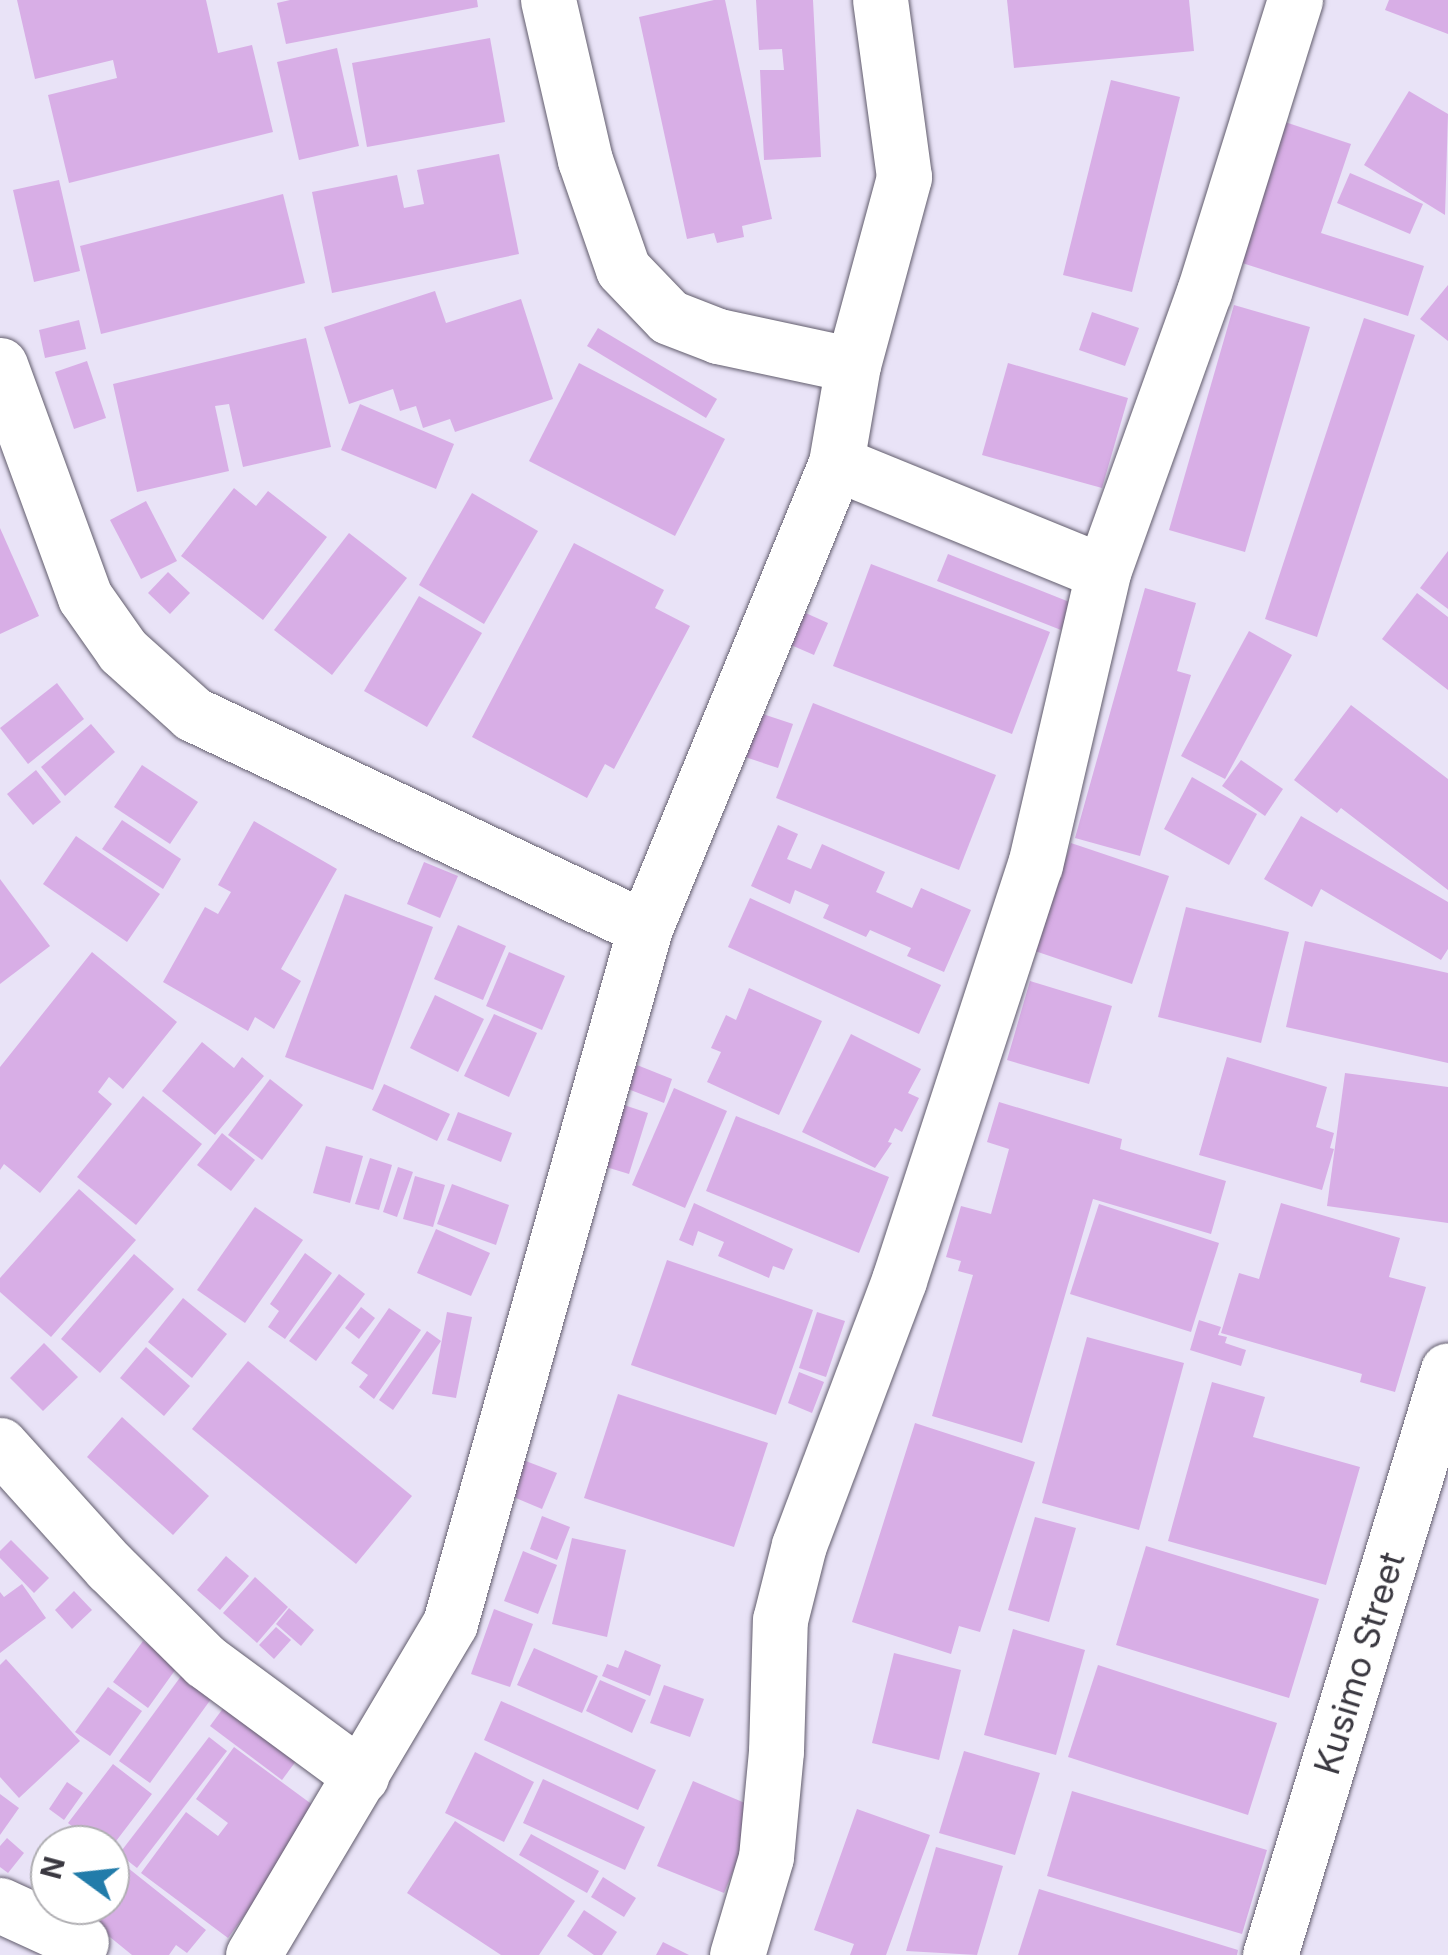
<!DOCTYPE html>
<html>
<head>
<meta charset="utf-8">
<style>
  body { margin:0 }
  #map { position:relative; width:1448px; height:1955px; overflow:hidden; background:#e9e3f7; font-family:Inter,sans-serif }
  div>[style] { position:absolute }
  .building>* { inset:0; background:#d8aee6 }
  .roads { filter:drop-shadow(0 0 2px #625d6d) drop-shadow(0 0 2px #625d6d) }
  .minor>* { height:55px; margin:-27.5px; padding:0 27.5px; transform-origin:27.5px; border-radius:27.5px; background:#fff }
  .tertiary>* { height:55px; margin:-27.5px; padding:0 27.5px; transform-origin:27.5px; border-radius:27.5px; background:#fff }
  span { translate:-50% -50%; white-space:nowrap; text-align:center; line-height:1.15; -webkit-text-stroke:8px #fff; paint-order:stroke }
  .street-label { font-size:35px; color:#3a3840 }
  .north { position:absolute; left:30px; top:1825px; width:100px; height:100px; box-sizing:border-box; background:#fff; border:2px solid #b0afb3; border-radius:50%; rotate:285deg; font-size:28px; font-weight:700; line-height:40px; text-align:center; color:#3a3840 }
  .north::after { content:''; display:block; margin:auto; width:35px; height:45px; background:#227caa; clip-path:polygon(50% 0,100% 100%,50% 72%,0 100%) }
</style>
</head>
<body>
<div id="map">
  <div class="building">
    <i style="clip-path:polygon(17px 0,206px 0,218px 53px,252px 45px,273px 132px,69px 183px,48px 95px,117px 78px,113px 60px,35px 79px)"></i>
    <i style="clip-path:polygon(290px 0,477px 0,478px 7px,286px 44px,277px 3px)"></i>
    <i style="clip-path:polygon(714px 0,725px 0,772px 219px,742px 226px,744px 237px,717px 243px,714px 233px,687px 239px,639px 17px)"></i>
    <i style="clip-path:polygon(756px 0,813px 0,821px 157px,764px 160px,760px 70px,784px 70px,782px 49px,759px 50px)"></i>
    <i style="clip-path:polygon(1007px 0,1189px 0,1194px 51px,1014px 68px)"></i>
    <i style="clip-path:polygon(1389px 0,1448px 0,1448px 34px,1385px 10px)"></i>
    <i style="clip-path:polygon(490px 38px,505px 122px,367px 147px,352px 63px)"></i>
    <i style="clip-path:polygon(337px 48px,359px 146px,299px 160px,277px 62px)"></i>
    <i style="clip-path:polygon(1111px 80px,1180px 97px,1132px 292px,1063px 275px)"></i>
    <i style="clip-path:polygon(1409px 91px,1448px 114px,1445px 215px,1364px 165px)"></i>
    <i style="clip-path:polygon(1285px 122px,1351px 144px,1321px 233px,1424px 266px,1408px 316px,1239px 262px)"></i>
    <i style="clip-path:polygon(499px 154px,519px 254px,332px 293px,312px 192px,397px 175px,404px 208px,424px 204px,417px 170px)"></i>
    <i style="clip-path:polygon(1350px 173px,1423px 204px,1410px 234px,1337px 203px)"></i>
    <i style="clip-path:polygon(59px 180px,80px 271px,34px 282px,13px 190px)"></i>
    <i style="clip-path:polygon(283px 194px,305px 283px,101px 334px,80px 246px)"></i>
    <i style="clip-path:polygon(1448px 285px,1448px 341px,1420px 319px)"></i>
    <i style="clip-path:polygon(435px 291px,446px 323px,521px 299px,553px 399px,455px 432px,450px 419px,423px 428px,416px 406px,400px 411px,393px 389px,349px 404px,324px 327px)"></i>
    <i style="clip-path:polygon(1234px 305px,1310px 327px,1245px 552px,1169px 530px)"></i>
    <i style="clip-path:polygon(1092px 312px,1139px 328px,1125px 366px,1079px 350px)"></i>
    <i style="clip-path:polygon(1364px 318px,1415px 335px,1317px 637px,1265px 619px)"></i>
    <i style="clip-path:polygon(79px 320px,86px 349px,45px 358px,39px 330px)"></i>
    <i style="clip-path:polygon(598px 328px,717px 399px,706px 418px,587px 346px)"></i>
    <i style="clip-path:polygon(306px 338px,331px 447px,243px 467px,229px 404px,215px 406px,229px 471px,137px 492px,113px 384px)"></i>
    <i style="clip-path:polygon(87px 361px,106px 418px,74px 429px,55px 372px)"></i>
    <i style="clip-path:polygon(579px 363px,725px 439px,675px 536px,529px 461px)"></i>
    <i style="clip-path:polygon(1008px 363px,1128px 398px,1102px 488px,982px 455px)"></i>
    <i style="clip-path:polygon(360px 404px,454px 444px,436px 489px,341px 450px)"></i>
    <i style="clip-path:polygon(234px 488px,256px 506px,268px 491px,327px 537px,263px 620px,181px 556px)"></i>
    <i style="clip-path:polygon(472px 493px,538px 531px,484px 624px,419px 585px)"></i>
    <i style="clip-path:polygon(146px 501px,177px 561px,141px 579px,110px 520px)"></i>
    <i style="clip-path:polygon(0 528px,39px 616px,0 634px)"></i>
    <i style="clip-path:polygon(349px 533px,407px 578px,332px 675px,274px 630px)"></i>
    <i style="clip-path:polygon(574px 543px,664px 590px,655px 608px,690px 626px,614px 769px,605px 764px,587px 798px,472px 737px)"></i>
    <i style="clip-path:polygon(1448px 551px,1448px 609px,1420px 588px)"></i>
    <i style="clip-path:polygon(948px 554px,1072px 603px,1061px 630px,937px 581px)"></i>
    <i style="clip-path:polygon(871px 564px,1050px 632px,1012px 734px,833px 666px)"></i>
    <i style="clip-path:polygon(168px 572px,190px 593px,170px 614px,148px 593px)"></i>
    <i style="clip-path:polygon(1145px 588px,1196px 603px,1177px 671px,1191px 675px,1140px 856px,1075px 838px)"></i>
    <i style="clip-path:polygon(1417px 593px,1448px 617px,1448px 690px,1382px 639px)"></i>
    <i style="clip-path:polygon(419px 596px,482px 633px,427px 727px,364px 691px)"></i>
    <i style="clip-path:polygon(799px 610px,828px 623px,814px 655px,784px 642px)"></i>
    <i style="clip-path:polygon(1249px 631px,1292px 655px,1225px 779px,1181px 756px)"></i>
    <i style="clip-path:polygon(57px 683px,84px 719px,28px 764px,0 728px)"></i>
    <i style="clip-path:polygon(813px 703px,996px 775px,959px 870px,776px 798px)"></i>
    <i style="clip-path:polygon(1351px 705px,1448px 779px,1448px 890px,1341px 808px,1337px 813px,1294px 780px)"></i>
    <i style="clip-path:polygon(757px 712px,793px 724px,778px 768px,742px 756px)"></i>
    <i style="clip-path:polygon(91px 724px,115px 752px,65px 796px,41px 767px)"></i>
    <i style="clip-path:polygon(1241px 760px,1283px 789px,1265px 816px,1222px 786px)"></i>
    <i style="clip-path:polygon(142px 765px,198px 802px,170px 844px,114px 807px)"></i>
    <i style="clip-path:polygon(36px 770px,61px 802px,33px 825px,7px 794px)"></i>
    <i style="clip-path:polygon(1192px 777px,1257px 814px,1229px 865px,1164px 829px)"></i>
    <i style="clip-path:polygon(1301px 816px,1448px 902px,1448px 949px,1441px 960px,1321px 889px,1312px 907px,1264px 879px)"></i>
    <i style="clip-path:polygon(122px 820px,181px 859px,163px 889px,102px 849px)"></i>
    <i style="clip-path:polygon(254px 821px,337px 869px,281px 969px,301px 981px,274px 1029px,255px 1017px,248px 1031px,163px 982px,205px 907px,218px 914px,231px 892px,218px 885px)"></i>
    <i style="clip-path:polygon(778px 825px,798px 834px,787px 859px,811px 869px,822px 844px,885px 872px,876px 892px,912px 908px,921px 888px,971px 910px,944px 972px,907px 956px,911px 948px,870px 930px,866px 937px,823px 918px,829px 905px,795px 890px,790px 904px,751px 886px)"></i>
    <i style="clip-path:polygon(76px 836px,160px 894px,127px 942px,43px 884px)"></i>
    <i style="clip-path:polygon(1071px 843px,1169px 876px,1132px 984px,1035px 951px)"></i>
    <i style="clip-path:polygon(424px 862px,458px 876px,440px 918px,407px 904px)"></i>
    <i style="clip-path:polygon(0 879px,50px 946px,0 984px)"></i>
    <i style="clip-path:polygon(345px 894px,433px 927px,373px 1090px,285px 1057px)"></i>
    <i style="clip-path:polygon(750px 898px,941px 985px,919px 1034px,728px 947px)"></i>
    <i style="clip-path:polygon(1186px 907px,1289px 932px,1261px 1043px,1158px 1017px)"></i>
    <i style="clip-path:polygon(458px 925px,506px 946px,483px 1000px,434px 979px)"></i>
    <i style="clip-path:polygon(1305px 941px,1448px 973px,1448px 1063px,1286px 1027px)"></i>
    <i style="clip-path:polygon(92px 952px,177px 1022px,123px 1089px,109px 1077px,98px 1092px,112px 1104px,40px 1193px,4px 1164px,0 1170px,0 1067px)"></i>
    <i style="clip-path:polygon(509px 952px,565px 976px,542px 1030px,486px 1006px)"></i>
    <i style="clip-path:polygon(1030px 981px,1112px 1006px,1089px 1084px,1007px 1060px)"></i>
    <i style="clip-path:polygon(749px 988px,822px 1021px,779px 1115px,707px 1082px,721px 1052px,711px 1048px,726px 1015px,736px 1020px)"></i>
    <i style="clip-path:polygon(435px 995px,484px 1019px,458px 1072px,410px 1048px)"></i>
    <i style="clip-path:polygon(494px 1014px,537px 1033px,509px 1097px,464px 1076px)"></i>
    <i style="clip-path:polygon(851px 1034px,921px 1069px,908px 1093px,919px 1098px,902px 1132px,895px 1128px,888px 1142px,892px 1143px,875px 1168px,802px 1132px)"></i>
    <i style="clip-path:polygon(202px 1042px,234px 1068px,242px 1057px,264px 1076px,215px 1135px,162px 1091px)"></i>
    <i style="clip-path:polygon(1227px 1057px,1327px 1087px,1316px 1127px,1334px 1133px,1330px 1148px,1334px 1149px,1322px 1190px,1199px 1155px)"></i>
    <i style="clip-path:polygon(637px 1065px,672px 1079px,664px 1103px,628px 1089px)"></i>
    <i style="clip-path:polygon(1345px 1073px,1448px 1087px,1448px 1223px,1327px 1206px)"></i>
    <i style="clip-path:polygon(270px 1079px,303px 1105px,262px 1160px,228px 1135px)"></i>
    <i style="clip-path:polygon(384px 1084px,450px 1114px,437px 1141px,372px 1110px)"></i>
    <i style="clip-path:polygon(674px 1088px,727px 1111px,685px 1208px,632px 1185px)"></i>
    <i style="clip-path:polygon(143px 1096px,202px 1144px,136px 1225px,77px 1177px)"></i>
    <i style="clip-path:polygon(612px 1101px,648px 1113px,629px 1174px,593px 1163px)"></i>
    <i style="clip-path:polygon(999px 1102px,1122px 1139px,1120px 1149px,1226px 1181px,1211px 1234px,1093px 1199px,1022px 1443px,932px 1416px,973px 1275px,958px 1271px,961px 1261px,946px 1257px,961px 1206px,991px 1214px,1009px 1149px,987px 1142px)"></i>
    <i style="clip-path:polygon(458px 1112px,512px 1133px,501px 1162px,447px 1140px)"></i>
    <i style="clip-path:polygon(736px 1116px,889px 1177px,859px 1253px,706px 1191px)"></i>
    <i style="clip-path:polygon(222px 1133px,255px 1160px,231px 1191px,197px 1165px)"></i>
    <i style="clip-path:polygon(326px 1146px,363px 1156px,350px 1203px,313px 1193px)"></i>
    <i style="clip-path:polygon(370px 1158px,392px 1165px,379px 1210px,355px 1204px)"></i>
    <i style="clip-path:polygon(398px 1167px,413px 1172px,397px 1217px,383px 1212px)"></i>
    <i style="clip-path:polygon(415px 1176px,445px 1185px,433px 1227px,403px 1219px)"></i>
    <i style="clip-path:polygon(452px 1184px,509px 1205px,496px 1245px,437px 1224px)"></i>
    <i style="clip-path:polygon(79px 1189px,136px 1240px,51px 1337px,0 1292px,0 1278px)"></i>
    <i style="clip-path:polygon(694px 1203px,793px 1249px,784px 1270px,773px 1266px,769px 1278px,718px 1256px,724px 1242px,698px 1231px,693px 1246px,679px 1240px)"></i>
    <i style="clip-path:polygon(1281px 1203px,1400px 1238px,1389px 1277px,1426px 1287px,1395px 1392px,1360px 1382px,1362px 1374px,1221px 1333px,1239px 1273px,1259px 1279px)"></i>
    <i style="clip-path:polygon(1099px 1204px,1219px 1243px,1191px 1332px,1070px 1294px)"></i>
    <i style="clip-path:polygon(255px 1207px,303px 1240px,245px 1323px,197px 1290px)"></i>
    <i style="clip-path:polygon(436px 1229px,490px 1253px,471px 1296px,417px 1273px)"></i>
    <i style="clip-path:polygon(305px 1253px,332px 1273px,285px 1339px,268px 1327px,279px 1311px,270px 1304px)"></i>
    <i style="clip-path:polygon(134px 1254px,174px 1289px,100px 1373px,61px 1339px)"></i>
    <i style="clip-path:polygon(667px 1260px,813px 1310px,776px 1415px,631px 1365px)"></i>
    <i style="clip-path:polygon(339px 1274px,365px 1294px,316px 1361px,289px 1341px)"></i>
    <i style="clip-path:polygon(183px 1298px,227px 1334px,192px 1378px,148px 1342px)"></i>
    <i style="clip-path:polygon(361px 1307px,375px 1318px,359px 1339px,345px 1328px)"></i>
    <i style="clip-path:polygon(389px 1308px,421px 1330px,374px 1399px,359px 1387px,368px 1375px,351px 1363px)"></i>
    <i style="clip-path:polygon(447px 1312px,472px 1317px,456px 1398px,432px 1394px)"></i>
    <i style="clip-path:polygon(817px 1312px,845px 1321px,826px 1377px,799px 1368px)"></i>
    <i style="clip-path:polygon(1199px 1320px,1221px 1327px,1218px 1335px,1227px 1337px,1225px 1343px,1246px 1350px,1241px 1366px,1190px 1350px)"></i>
    <i style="clip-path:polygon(427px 1331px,441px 1341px,393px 1410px,379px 1400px)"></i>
    <i style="clip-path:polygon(1087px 1337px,1184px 1363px,1139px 1530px,1042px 1503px)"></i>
    <i style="clip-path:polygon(44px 1343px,78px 1377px,43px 1411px,10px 1378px)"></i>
    <i style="clip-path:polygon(146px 1347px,190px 1386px,164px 1416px,120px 1378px)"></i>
    <i style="clip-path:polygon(248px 1361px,412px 1496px,356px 1564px,192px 1429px)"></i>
    <i style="clip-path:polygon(799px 1372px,824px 1382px,812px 1413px,788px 1403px)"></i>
    <i style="clip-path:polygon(1212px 1382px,1265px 1397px,1253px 1437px,1360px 1467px,1326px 1585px,1168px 1541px)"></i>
    <i style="clip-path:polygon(618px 1394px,768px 1443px,734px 1547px,584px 1498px)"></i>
    <i style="clip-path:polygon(122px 1417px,209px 1496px,173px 1535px,87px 1457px)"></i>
    <i style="clip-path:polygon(915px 1423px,1035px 1462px,980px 1632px,959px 1626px,951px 1654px,852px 1622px)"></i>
    <i style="clip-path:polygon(518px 1458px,557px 1473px,542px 1509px,504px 1493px)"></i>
    <i style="clip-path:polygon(542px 1516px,570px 1527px,557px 1560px,530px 1549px)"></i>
    <i style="clip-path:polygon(1035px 1517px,1076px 1528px,1049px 1622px,1008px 1610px)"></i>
    <i style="clip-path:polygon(572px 1538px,626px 1550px,607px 1637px,552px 1624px)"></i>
    <i style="clip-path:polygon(11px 1540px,49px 1578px,34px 1593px,0 1558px,0 1551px)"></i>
    <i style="clip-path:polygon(1146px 1546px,1319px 1599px,1289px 1698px,1116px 1645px)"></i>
    <i style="clip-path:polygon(523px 1551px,557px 1565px,538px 1614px,504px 1601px)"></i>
    <i style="clip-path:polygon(226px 1556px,249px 1576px,220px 1610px,197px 1590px)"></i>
    <i style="clip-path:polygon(255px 1577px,288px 1607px,257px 1643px,223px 1613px)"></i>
    <i style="clip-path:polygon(22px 1584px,46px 1618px,0 1653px,0 1592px,4px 1597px)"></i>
    <i style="clip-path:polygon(74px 1591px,92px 1610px,72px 1629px,55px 1610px)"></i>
    <i style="clip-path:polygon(289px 1608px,314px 1630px,301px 1646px,276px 1624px)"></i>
    <i style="clip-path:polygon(494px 1609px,533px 1624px,510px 1687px,471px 1674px)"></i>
    <i style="clip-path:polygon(276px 1627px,291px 1640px,274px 1659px,259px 1645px)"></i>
    <i style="clip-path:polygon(1013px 1629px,1085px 1650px,1056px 1755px,984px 1735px)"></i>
    <i style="clip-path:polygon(143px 1641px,178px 1666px,148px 1708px,113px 1682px)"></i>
    <i style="clip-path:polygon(534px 1648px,598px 1676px,582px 1713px,517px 1685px)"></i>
    <i style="clip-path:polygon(625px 1650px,661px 1665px,650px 1696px,602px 1676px,607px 1664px,618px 1668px)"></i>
    <i style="clip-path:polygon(894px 1653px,961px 1670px,939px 1760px,872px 1743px)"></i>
    <i style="clip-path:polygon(6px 1659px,80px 1741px,19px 1798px,0 1777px,0 1665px)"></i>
    <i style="clip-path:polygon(1098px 1665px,1277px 1723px,1248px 1815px,1068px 1757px)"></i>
    <i style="clip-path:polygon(184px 1672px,214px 1695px,150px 1783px,119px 1761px)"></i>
    <i style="clip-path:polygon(600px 1680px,646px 1700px,632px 1733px,586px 1711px)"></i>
    <i style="clip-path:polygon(664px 1685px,704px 1699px,690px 1737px,650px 1723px)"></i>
    <i style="clip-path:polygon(108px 1687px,142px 1711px,110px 1756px,75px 1732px)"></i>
    <i style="clip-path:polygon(501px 1701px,656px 1770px,638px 1810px,484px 1740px)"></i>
    <i style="clip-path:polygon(227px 1703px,299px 1757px,282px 1780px,210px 1726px)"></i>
    <i style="clip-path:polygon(209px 1737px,227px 1751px,137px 1868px,119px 1854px)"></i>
    <i style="clip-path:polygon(234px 1747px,321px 1811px,228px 1938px,141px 1873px,186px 1812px,218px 1836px,228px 1823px,196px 1799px)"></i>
    <i style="clip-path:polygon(964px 1751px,1040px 1773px,1015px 1855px,939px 1833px)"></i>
    <i style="clip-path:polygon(475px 1752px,534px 1782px,504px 1842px,445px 1813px)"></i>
    <i style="clip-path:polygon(113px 1764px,152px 1794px,110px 1849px,110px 1845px,96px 1845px,68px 1823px)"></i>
    <i style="clip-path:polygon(543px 1779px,645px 1827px,625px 1870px,523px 1823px)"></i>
    <i style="clip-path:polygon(693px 1781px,759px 1809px,724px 1893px,657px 1866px)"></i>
    <i style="clip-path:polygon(67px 1782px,83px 1793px,64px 1820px,49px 1809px)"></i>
    <i style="clip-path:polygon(1072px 1791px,1267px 1850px,1242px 1934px,1047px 1876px)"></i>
    <i style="clip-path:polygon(0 1794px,19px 1808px,0 1835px)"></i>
    <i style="clip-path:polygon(857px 1809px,930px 1835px,886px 1955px,850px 1955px,854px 1944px,814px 1930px)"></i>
    <i style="clip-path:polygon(455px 1821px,575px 1901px,539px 1955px,501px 1955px,407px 1893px)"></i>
    <i style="clip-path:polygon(531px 1834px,599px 1871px,587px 1893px,519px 1855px)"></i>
    <i style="clip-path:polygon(7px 1838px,24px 1853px,8px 1873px,0 1867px,0 1846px)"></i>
    <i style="clip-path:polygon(936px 1847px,1003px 1866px,977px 1955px,906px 1951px)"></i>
    <i style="clip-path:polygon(118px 1860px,206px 1930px,187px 1953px,176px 1945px,169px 1955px,132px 1955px,78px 1911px,83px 1905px,110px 1905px,110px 1871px)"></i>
    <i style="clip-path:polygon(603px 1877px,636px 1898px,624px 1917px,591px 1897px)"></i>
    <i style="clip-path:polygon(1039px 1889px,1238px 1950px,1237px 1955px,1018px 1955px)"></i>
    <i style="clip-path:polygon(584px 1910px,617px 1932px,602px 1955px,594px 1955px,567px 1936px)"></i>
    <i style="clip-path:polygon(663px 1942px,689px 1955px,656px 1955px)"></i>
  </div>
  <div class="roads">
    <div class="minor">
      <i style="left:548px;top:0;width:164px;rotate:77deg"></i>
      <i style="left:585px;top:160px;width:115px;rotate:70.8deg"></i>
      <i style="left:623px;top:269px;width:66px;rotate:46.2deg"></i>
      <i style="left:669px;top:317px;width:53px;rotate:21.2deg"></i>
      <i style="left:718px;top:336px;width:138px;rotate:12.1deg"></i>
      <i style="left:0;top:365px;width:247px;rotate:69.9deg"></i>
      <i style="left:85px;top:597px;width:66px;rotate:54.9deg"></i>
      <i style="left:123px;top:651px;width:94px;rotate:42deg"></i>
      <i style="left:193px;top:714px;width:500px;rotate:25.34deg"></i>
      <i style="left:836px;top:463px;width:288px;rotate:22.2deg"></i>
      <i style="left:0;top:1445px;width:164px;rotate:48deg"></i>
      <i style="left:110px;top:1567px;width:134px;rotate:44.7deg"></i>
      <i style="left:205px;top:1661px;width:194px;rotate:36.4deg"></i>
      <i style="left:0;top:1905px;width:89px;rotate:24.6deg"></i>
      <i style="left:253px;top:1955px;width:386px;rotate:-59.3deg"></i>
      <i style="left:450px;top:1623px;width:722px;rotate:-74.33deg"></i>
      <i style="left:645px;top:928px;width:503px;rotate:-67.67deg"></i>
      <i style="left:836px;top:463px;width:99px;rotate:-80.2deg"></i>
      <i style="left:853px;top:365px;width:195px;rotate:-74.8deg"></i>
      <i style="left:904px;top:177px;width:179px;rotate:-97.7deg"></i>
      <i style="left:737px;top:1955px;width:102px;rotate:-73.5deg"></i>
      <i style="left:766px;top:1857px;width:106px;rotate:-84.6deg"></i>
      <i style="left:776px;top:1751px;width:131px;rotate:-88.3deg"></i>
      <i style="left:780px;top:1620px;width:77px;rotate:-75.8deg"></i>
      <i style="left:799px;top:1545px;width:283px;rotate:-69.3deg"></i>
      <i style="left:899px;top:1280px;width:437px;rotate:-71.9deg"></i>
      <i style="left:1035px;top:865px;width:301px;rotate:-76.9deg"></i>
      <i style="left:1103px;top:572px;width:298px;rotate:-70.2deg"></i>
      <i style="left:1204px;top:292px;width:306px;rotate:-72.7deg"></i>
    </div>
    <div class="tertiary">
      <i style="left:1270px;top:1955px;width:611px;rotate:-73.08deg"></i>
    </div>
  </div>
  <div class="street-label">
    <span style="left:1359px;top:1663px;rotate:-73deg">Kusimo Street</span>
  </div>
  <div class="north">N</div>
</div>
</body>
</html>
